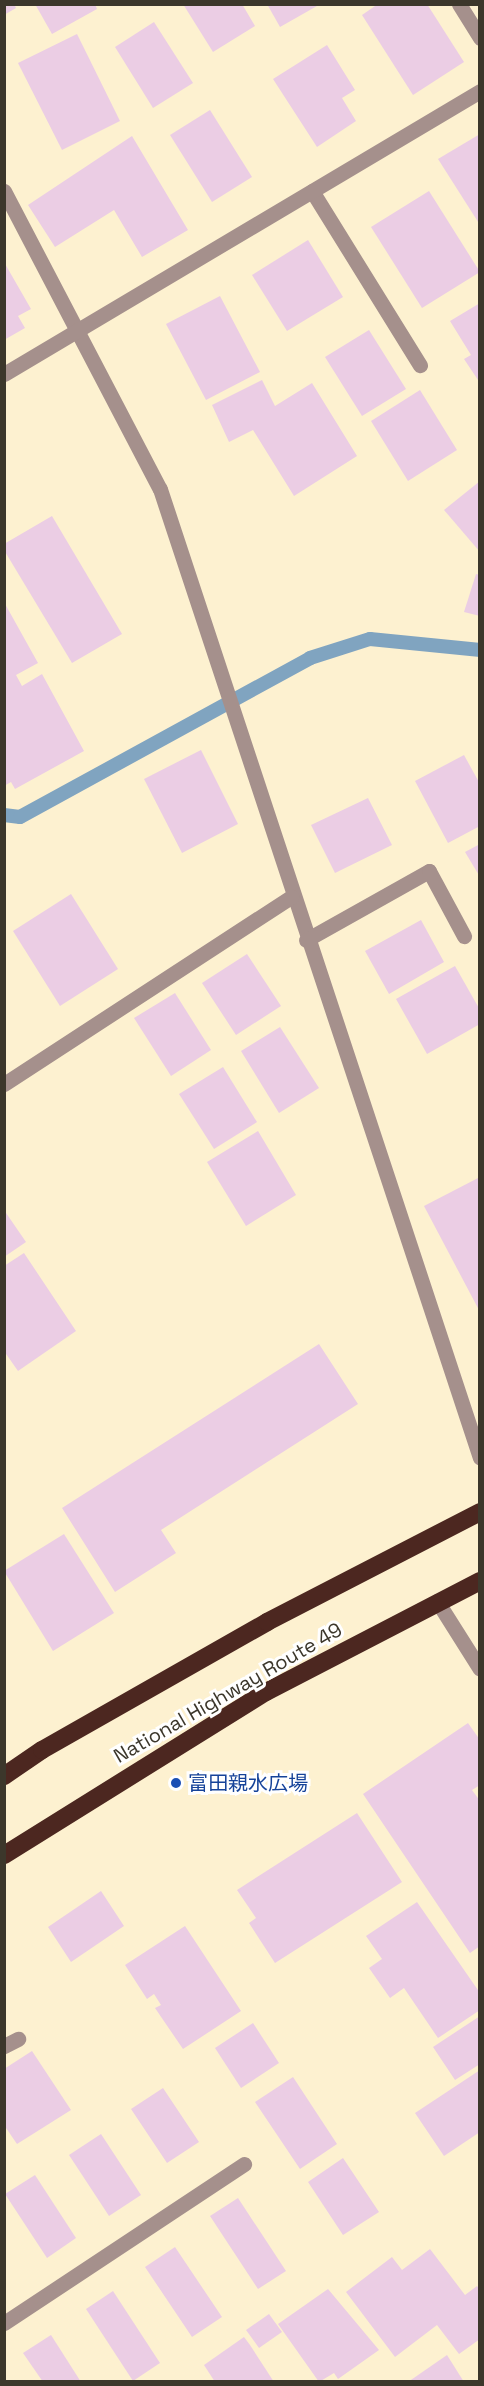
<!DOCTYPE html>
<html>
<head>
<meta charset="utf-8">
<style>
  body { margin:0 }
  #map { position:relative; width:484px; height:2386px; overflow:hidden; background:#fdf1d0; font-family:"Space Grotesk","Noto Sans JP",sans-serif }
  div>[style] { position:absolute }
  .stream>* { height:14px; margin:-7px; padding:0 7px; transform-origin:7px; border-radius:7px; background:#80a4c0 }
  .building>* { inset:0; background:#ebcde4 }
  .minor>* { height:15px; margin:-7.5px; padding:0 7.5px; transform-origin:7.5px; border-radius:7.5px; background:#a5908c }
  .highway>* { height:18px; margin:-9px; padding:0 9px; transform-origin:9px; border-radius:9px; background:#4c2720 }
  .dots>* { width:16px; height:16px; translate:-50% -50%; box-sizing:border-box; border:3px solid #fff; border-radius:50% }
  span { translate:-50% -50%; white-space:nowrap; text-align:center; line-height:1.15; -webkit-text-stroke:6px #fff; paint-order:stroke }
  .street-label { font-size:20px; color:#3c372b }
  .transit-label { font-size:20px; color:#164399 }
  .left { translate:0 -50%; text-align:left }
  .frame { position:absolute; inset:0; border:6px solid #3c372b; pointer-events:none }
</style>
</head>
<body>
<div id="map">
  <div class="stream">
    <i style="left:4px;top:815px;width:16px;rotate:7deg"></i>
    <i style="left:20px;top:817px;width:331px;rotate:-28.7deg"></i>
    <i style="left:310px;top:658px;width:63px;rotate:-17.6deg"></i>
    <i style="left:370px;top:639px;width:111px;rotate:5.7deg"></i>
  </div>
  <div class="building">
    <i style="clip-path:polygon(4px 4px,14px 4px,16px 8px,4px 15px)"></i>
    <i style="clip-path:polygon(35px 4px,95px 4px,97px 9px,52px 34px)"></i>
    <i style="clip-path:polygon(183px 4px,242px 4px,255px 26px,213px 52px)"></i>
    <i style="clip-path:polygon(267px 4px,316px 4px,317px 6px,280px 27px)"></i>
    <i style="clip-path:polygon(378px 4px,427px 4px,464px 62px,413px 95px,362px 15px)"></i>
    <i style="clip-path:polygon(154px 22px,193px 83px,153px 108px,115px 47px)"></i>
    <i style="clip-path:polygon(77px 34px,120px 121px,62px 150px,18px 63px)"></i>
    <i style="clip-path:polygon(327px 45px,355px 90px,342px 98px,356px 121px,317px 147px,273px 79px)"></i>
    <i style="clip-path:polygon(210px 110px,252px 177px,212px 202px,170px 135px)"></i>
    <i style="clip-path:polygon(480px 134px,480px 225px,438px 159px)"></i>
    <i style="clip-path:polygon(132px 136px,188px 230px,142px 257px,114px 210px,55px 247px,28px 205px)"></i>
    <i style="clip-path:polygon(429px 191px,480px 272px,422px 308px,371px 227px)"></i>
    <i style="clip-path:polygon(308px 240px,343px 297px,287px 331px,252px 275px)"></i>
    <i style="clip-path:polygon(4px 262px,31px 309px,18px 316px,25px 328px,4px 340px)"></i>
    <i style="clip-path:polygon(220px 296px,260px 372px,206px 400px,166px 324px)"></i>
    <i style="clip-path:polygon(480px 303px,480px 383px,464px 359px,471px 355px,450px 321px)"></i>
    <i style="clip-path:polygon(369px 330px,406px 389px,362px 416px,325px 357px)"></i>
    <i style="clip-path:polygon(262px 380px,275px 406px,312px 383px,357px 456px,294px 496px,253px 430px,229px 442px,212px 405px)"></i>
    <i style="clip-path:polygon(420px 390px,457px 450px,408px 481px,371px 421px)"></i>
    <i style="clip-path:polygon(480px 481px,480px 552px,444px 510px)"></i>
    <i style="clip-path:polygon(52px 516px,122px 634px,72px 663px,4px 550px,4px 544px)"></i>
    <i style="clip-path:polygon(476px 574px,480px 575px,480px 616px,464px 612px)"></i>
    <i style="clip-path:polygon(4px 602px,38px 663px,16px 675px,22px 686px,42px 674px,84px 751px,15px 789px,11px 782px,4px 786px)"></i>
    <i style="clip-path:polygon(201px 750px,238px 824px,182px 853px,144px 779px)"></i>
    <i style="clip-path:polygon(464px 755px,480px 784px,480px 826px,448px 843px,415px 781px)"></i>
    <i style="clip-path:polygon(368px 798px,392px 845px,335px 873px,311px 825px)"></i>
    <i style="clip-path:polygon(480px 844px,480px 877px,465px 852px)"></i>
    <i style="clip-path:polygon(71px 894px,118px 969px,60px 1006px,13px 931px)"></i>
    <i style="clip-path:polygon(421px 920px,444px 962px,389px 994px,365px 951px)"></i>
    <i style="clip-path:polygon(247px 954px,281px 1006px,236px 1035px,202px 983px)"></i>
    <i style="clip-path:polygon(455px 966px,480px 1010px,480px 1024px,427px 1054px,396px 999px)"></i>
    <i style="clip-path:polygon(175px 993px,211px 1050px,171px 1076px,134px 1018px)"></i>
    <i style="clip-path:polygon(280px 1027px,319px 1088px,279px 1113px,241px 1051px)"></i>
    <i style="clip-path:polygon(223px 1067px,257px 1122px,214px 1149px,179px 1094px)"></i>
    <i style="clip-path:polygon(258px 1131px,296px 1195px,246px 1226px,207px 1162px)"></i>
    <i style="clip-path:polygon(480px 1177px,480px 1312px,424px 1206px)"></i>
    <i style="clip-path:polygon(4px 1210px,26px 1242px,4px 1257px)"></i>
    <i style="clip-path:polygon(24px 1253px,76px 1331px,18px 1371px,4px 1351px,4px 1266px)"></i>
    <i style="clip-path:polygon(319px 1344px,358px 1404px,161px 1530px,176px 1553px,115px 1592px,62px 1508px)"></i>
    <i style="clip-path:polygon(64px 1534px,114px 1613px,53px 1651px,4px 1571px)"></i>
    <i style="clip-path:polygon(468px 1723px,480px 1740px,480px 1785px,472px 1790px,480px 1801px,480px 1946px,470px 1953px,363px 1794px)"></i>
    <i style="clip-path:polygon(357px 1813px,402px 1882px,275px 1963px,249px 1923px,256px 1918px,237px 1890px)"></i>
    <i style="clip-path:polygon(101px 1891px,124px 1926px,71px 1962px,48px 1927px)"></i>
    <i style="clip-path:polygon(417px 1902px,480px 1993px,480px 2010px,438px 2038px,404px 1988px,390px 1998px,369px 1968px,382px 1959px,366px 1936px)"></i>
    <i style="clip-path:polygon(185px 1926px,241px 2011px,183px 2049px,155px 2008px,161px 2005px,154px 1994px,147px 1999px,125px 1965px)"></i>
    <i style="clip-path:polygon(480px 2016px,480px 2064px,455px 2080px,433px 2047px)"></i>
    <i style="clip-path:polygon(253px 2023px,279px 2063px,241px 2088px,215px 2048px)"></i>
    <i style="clip-path:polygon(32px 2051px,71px 2110px,17px 2144px,4px 2125px,4px 2069px)"></i>
    <i style="clip-path:polygon(480px 2070px,480px 2132px,444px 2156px,415px 2113px)"></i>
    <i style="clip-path:polygon(293px 2077px,337px 2144px,300px 2169px,255px 2102px)"></i>
    <i style="clip-path:polygon(163px 2088px,199px 2142px,167px 2163px,131px 2109px)"></i>
    <i style="clip-path:polygon(101px 2134px,141px 2195px,109px 2216px,69px 2155px)"></i>
    <i style="clip-path:polygon(343px 2158px,379px 2212px,343px 2235px,308px 2182px)"></i>
    <i style="clip-path:polygon(35px 2175px,76px 2238px,47px 2258px,5px 2194px)"></i>
    <i style="clip-path:polygon(238px 2198px,286px 2271px,258px 2289px,210px 2216px)"></i>
    <i style="clip-path:polygon(175px 2247px,222px 2317px,192px 2337px,145px 2267px)"></i>
    <i style="clip-path:polygon(430px 2249px,465px 2295px,477px 2286px,480px 2290px,480px 2339px,459px 2354px,437px 2325px,395px 2357px,346px 2292px,392px 2257px,402px 2270px)"></i>
    <i style="clip-path:polygon(328px 2289px,379px 2350px,338px 2379px,334px 2373px,319px 2382px,278px 2324px)"></i>
    <i style="clip-path:polygon(113px 2291px,160px 2363px,133px 2381px,86px 2309px)"></i>
    <i style="clip-path:polygon(269px 2314px,282px 2332px,259px 2348px,246px 2330px)"></i>
    <i style="clip-path:polygon(51px 2335px,81px 2382px,43px 2382px,23px 2353px)"></i>
    <i style="clip-path:polygon(244px 2337px,250px 2345px,274px 2382px,215px 2382px,204px 2365px)"></i>
    <i style="clip-path:polygon(447px 2355px,464px 2382px,408px 2382px)"></i>
  </div>
  <div class="minor">
    <i style="left:459px;top:4px;width:40px;rotate:58deg"></i>
    <i style="left:4px;top:191px;width:336px;rotate:62.4deg"></i>
    <i style="left:160px;top:489px;width:1020px;rotate:71.72deg"></i>
    <i style="left:312px;top:191px;width:205px;rotate:58.2deg"></i>
    <i style="left:4px;top:374px;width:554px;rotate:-30.73deg"></i>
    <i style="left:306px;top:940px;width:141px;rotate:-29.3deg"></i>
    <i style="left:429px;top:871px;width:74px;rotate:61.7deg"></i>
    <i style="left:4px;top:1084px;width:343px;rotate:-33.1deg"></i>
    <i style="left:437px;top:1601px;width:80px;rotate:57.7deg"></i>
    <i style="left:4px;top:2046px;width:16px;rotate:-27deg"></i>
    <i style="left:4px;top:2323px;width:288px;rotate:-33.5deg"></i>
  </div>
  <div class="highway">
    <i style="left:4px;top:1776px;width:46px;rotate:-34.4deg"></i>
    <i style="left:42px;top:1750px;width:259px;rotate:-29.6deg"></i>
    <i style="left:267px;top:1622px;width:240px;rotate:-27.3deg"></i>
    <i style="left:4px;top:1855px;width:309px;rotate:-31.9deg"></i>
    <i style="left:266px;top:1692px;width:241px;rotate:-27.4deg"></i>
  </div>
  <div class="dots">
    <i style="left:176px;top:1783px;background:#1a4fb4"></i>
  </div>
  <div class="street-label">
    <span style="left:228px;top:1693px;rotate:-30deg">National Highway Route 49</span>
  </div>
  <div class="transit-label">
    <span class="left" style="left:188px;top:1783px">富田親水広場</span>
  </div>
  <div class="frame"></div>
</div>
</body>
</html>
